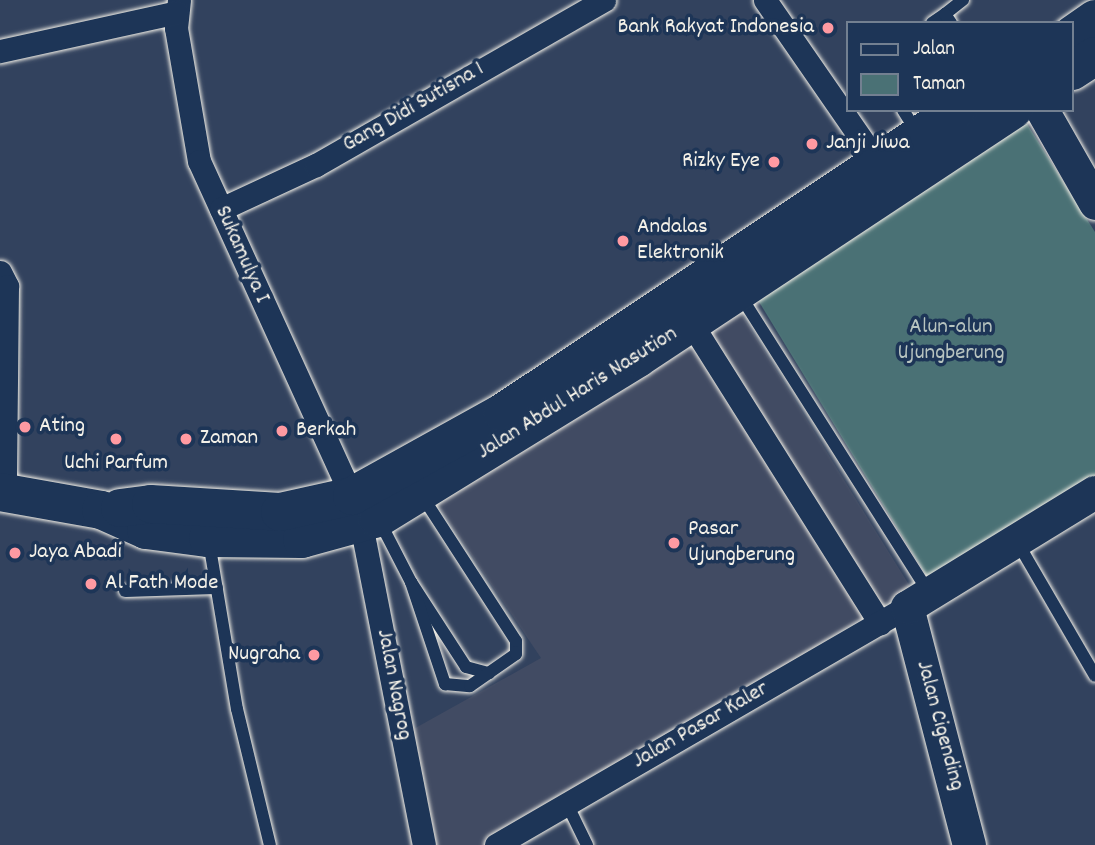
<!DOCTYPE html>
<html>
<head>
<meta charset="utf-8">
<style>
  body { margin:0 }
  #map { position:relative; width:1095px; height:845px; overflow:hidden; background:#32425e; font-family:Dekko,sans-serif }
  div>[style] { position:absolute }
  .built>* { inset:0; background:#414b63 }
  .green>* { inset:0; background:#4a7175 }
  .roads { filter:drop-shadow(0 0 2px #f4f1e8) drop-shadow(0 0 2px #f4f1e8) }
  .lane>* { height:12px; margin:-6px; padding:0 6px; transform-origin:6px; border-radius:6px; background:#1d3557 }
  .street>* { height:23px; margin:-11.5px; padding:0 11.5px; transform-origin:11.5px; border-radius:11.5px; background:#1d3557 }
  .secondary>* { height:33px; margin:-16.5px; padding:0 16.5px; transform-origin:16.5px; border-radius:16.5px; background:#1d3557 }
  .highway>* { height:38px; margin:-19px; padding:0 19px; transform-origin:19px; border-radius:19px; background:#1d3557 }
  .dots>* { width:19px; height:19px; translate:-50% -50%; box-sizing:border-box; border:4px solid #1d3557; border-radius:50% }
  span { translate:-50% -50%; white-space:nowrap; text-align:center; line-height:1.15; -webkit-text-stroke:7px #1d3557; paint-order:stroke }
  .poi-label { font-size:23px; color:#f4f1e8 }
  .right { translate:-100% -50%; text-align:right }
  .left { translate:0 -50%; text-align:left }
  .street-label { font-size:23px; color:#f4f1e8 }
  .park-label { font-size:23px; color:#b8c4c0 }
  .legend { position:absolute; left:846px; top:21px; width:228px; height:91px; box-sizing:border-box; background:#1d3557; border:2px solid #738091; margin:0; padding:9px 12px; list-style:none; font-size:21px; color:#f4f1e8 }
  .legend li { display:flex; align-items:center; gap:14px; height:35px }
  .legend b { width:35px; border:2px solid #738091 }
</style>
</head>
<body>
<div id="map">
  <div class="built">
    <i style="clip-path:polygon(737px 307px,911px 588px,493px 845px,426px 845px,410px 731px,541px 658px,433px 498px)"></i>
  </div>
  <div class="green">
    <i style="clip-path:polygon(1024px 119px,1095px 232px,1095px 480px,929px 580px,756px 297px)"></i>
  </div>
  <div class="roads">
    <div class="lane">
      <i style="left:945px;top:14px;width:23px;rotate:-38deg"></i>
      <i style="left:932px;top:23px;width:16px;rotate:-35deg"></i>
      <i style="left:945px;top:14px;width:11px;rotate:56deg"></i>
      <i style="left:903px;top:110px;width:25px;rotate:58deg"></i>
      <i style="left:740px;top:295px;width:353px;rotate:57.6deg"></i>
      <i style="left:380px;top:522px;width:68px;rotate:62.7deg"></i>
      <i style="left:411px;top:582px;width:101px;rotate:57.1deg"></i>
      <i style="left:466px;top:667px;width:24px;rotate:15deg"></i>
      <i style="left:1016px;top:540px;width:157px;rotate:59.8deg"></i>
      <i style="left:209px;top:542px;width:169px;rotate:80.5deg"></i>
      <i style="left:237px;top:709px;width:140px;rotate:76.4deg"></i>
      <i style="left:411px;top:582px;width:108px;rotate:71.6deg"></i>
      <i style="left:445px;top:684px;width:25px;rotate:5deg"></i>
      <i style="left:470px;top:686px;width:56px;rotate:-34.8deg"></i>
      <i style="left:516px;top:654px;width:13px;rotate:-90deg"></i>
      <i style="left:516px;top:641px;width:171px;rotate:-122.9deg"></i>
      <i style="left:125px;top:591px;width:92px;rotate:-1.9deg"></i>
      <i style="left:567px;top:804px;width:46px;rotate:64deg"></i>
    </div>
    <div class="street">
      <i style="left:179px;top:0;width:28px;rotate:96deg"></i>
      <i style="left:176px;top:28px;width:135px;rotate:80.2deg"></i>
      <i style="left:199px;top:161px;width:368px;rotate:65.5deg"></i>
      <i style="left:765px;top:0;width:197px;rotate:55.3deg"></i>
      <i style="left:0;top:51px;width:181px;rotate:-12.4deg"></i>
      <i style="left:221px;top:209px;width:105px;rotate:-24.9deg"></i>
      <i style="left:316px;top:165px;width:332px;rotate:-29.8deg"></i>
      <i style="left:0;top:272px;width:16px;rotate:63deg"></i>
      <i style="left:7px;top:286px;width:207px;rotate:90.6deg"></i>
      <i style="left:691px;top:323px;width:355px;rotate:57.8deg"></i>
      <i style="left:361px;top:524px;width:327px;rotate:78.9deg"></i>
      <i style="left:496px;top:845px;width:475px;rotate:-30.1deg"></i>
    </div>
    <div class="secondary">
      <i style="left:1042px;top:110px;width:107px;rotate:60.3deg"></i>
      <i style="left:969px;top:845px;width:246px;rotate:-104.6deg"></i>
      <i style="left:907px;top:607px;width:220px;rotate:-31.5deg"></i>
    </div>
    <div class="highway">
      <i style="left:1072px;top:35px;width:28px;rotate:-35deg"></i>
      <i style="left:1072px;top:71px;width:27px;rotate:-33deg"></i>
      <i style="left:0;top:492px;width:103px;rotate:10.1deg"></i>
      <i style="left:101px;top:510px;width:49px;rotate:24deg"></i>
      <i style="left:146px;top:530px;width:63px;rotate:7.4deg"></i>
      <i style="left:208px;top:538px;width:94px;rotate:0.6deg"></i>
      <i style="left:302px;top:539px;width:79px;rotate:-15.4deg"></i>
      <i style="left:378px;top:518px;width:305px;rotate:-31.6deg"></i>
      <i style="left:638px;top:358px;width:450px;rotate:-33.5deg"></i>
      <i style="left:120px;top:508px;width:31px;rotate:-7deg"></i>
      <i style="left:151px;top:504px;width:129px;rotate:3.5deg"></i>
      <i style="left:280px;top:512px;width:74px;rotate:-12.5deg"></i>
      <i style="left:352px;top:496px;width:171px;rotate:-29deg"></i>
      <i style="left:502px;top:413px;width:547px;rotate:-33.66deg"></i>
    </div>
  </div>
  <div class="dots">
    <i style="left:828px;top:28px;background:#ff9aa2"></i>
    <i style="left:812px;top:144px;background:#ff9aa2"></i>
    <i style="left:774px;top:162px;background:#ff9aa2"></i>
    <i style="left:623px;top:241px;background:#ff9aa2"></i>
    <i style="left:25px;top:427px;background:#ff9aa2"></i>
    <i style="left:282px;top:431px;background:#ff9aa2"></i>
    <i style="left:116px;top:439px;background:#ff9aa2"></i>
    <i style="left:186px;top:439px;background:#ff9aa2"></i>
    <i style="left:674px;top:543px;background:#ff9aa2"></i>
    <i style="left:15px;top:553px;background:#ff9aa2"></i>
    <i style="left:91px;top:584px;background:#ff9aa2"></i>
    <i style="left:314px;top:655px;background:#ff9aa2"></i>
  </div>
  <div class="poi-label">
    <span class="right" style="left:814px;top:28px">Bank Rakyat Indonesia</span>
    <span class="left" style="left:826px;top:144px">Janji Jiwa</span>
    <span class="right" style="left:760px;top:162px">Rizky Eye</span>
    <span class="left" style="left:637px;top:241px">Andalas<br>Elektronik</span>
    <span class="left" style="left:39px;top:427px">Ating</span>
    <span class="left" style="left:296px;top:431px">Berkah</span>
    <span class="left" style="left:200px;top:439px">Zaman</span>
    <span style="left:116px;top:464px">Uchi Parfum</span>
    <span class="left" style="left:688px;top:543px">Pasar<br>Ujungberung</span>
    <span class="left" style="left:29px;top:553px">Jaya Abadi</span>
    <span class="left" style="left:105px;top:584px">Al Fath Mode</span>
    <span class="right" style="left:300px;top:655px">Nugraha</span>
  </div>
  <div class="street-label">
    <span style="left:414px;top:108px;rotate:-30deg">Gang Didi Sutisna 1</span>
    <span style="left:241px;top:255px;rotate:66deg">Sukamulya I</span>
    <span style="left:578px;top:394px;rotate:-32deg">Jalan Abdul Haris Nasution</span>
    <span style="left:393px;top:685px;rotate:79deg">Jalan Nagrog</span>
    <span style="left:701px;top:726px;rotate:-30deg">Jalan Pasar Kaler</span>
    <span style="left:939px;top:726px;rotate:75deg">Jalan Cigending</span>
  </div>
  <div class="park-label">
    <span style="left:951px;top:341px">Alun-alun<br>Ujungberung</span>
  </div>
  <ul class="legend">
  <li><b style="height:9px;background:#1d3557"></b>Jalan</li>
  <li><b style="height:19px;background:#4a7175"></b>Taman</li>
  </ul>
</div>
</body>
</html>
